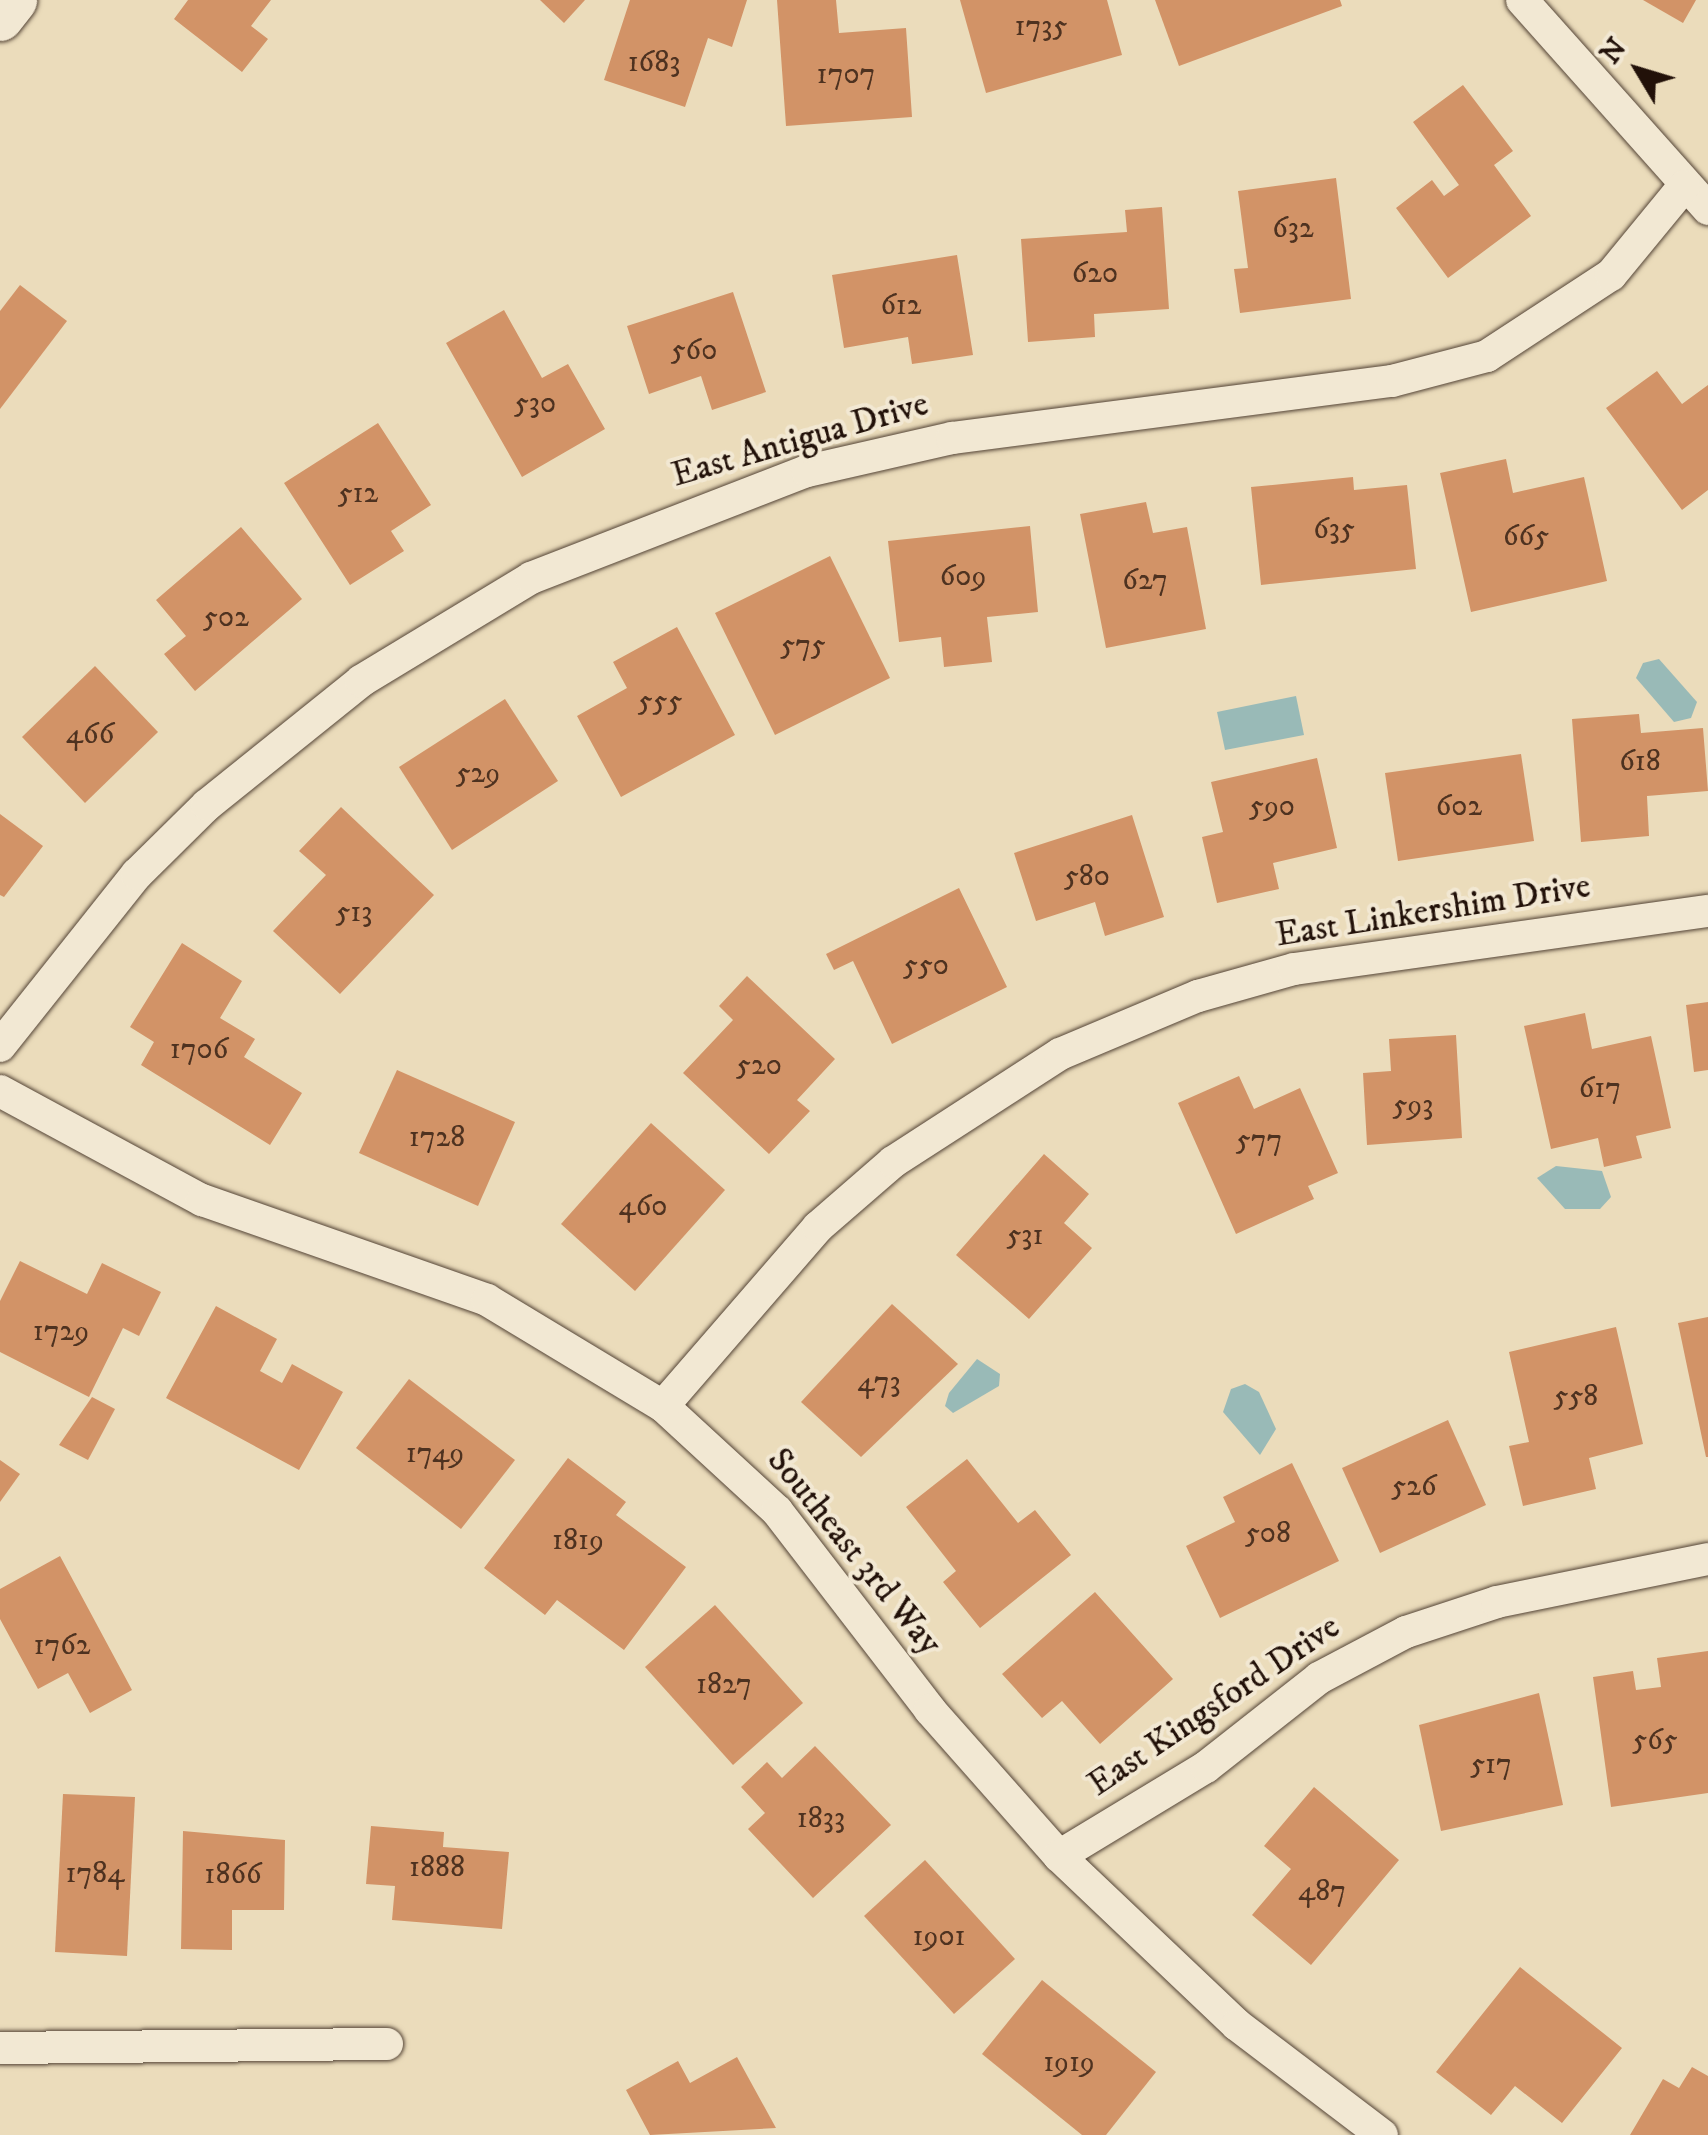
<!DOCTYPE html>
<html>
<head>
<meta charset="utf-8">
<style>
  body { margin:0 }
  #map { position:relative; width:1708px; height:2135px; overflow:hidden; background:#ebdcbb; font-family:"IM FELL DW Pica",serif }
  div>[style] { position:absolute }
  .water>* { inset:0; background:#99bab7 }
  .building>* { inset:0; background:#d29367 }
  .roads { filter:drop-shadow(0 0 2px #544436) drop-shadow(0 0 2px #544436) }
  .street>* { height:32px; margin:-16px; padding:0 16px; transform-origin:16px; border-radius:16px; background:#f2e8d3 }
  .secondary>* { height:45px; margin:-22.5px; padding:0 22.5px; transform-origin:22.5px; border-radius:22.5px; background:#f2e8d3 }
  span { translate:-50% -50%; white-space:nowrap; text-align:center; line-height:1.15; -webkit-text-stroke:8px #f2e8d3; paint-order:stroke }
  .number-label { font-size:30px; color:#4e3220 }
  .number-label span { -webkit-text-stroke-width:0 }
  .street-label { font-size:35px; color:#221109 }
  .north { position:absolute; left:1588px; top:20px; width:100px; height:100px; -webkit-text-stroke:8px #f2e8d3; paint-order:stroke; rotate:308deg; font-size:28px; font-weight:700; line-height:40px; text-align:center; color:#221109 }
  .north::after { content:''; display:block; margin:auto; width:35px; height:45px; background:#221109; clip-path:polygon(50% 0,100% 100%,50% 72%,0 100%) }
</style>
</head>
<body>
<div id="map">
  <div class="water">
    <i style="clip-path:polygon(1659px 659px,1697px 702px,1691px 718px,1674px 722px,1636px 678px,1643px 663px)"></i>
    <i style="clip-path:polygon(1296px 696px,1304px 735px,1225px 750px,1217px 712px)"></i>
    <i style="clip-path:polygon(1556px 1166px,1602px 1171px,1611px 1197px,1600px 1209px,1565px 1209px,1537px 1178px)"></i>
    <i style="clip-path:polygon(977px 1359px,1000px 1374px,999px 1386px,953px 1413px,945px 1406px,949px 1393px)"></i>
    <i style="clip-path:polygon(1245px 1384px,1259px 1392px,1276px 1429px,1260px 1455px,1223px 1412px,1231px 1389px)"></i>
  </div>
  <div class="building">
    <i style="clip-path:polygon(188px 0,271px 0,251px 26px,268px 39px,242px 72px,174px 19px)"></i>
    <i style="clip-path:polygon(540px 0,585px 0,564px 23px)"></i>
    <i style="clip-path:polygon(630px 0,747px 0,732px 47px,708px 38px,685px 107px,604px 80px)"></i>
    <i style="clip-path:polygon(777px 0,836px 0,839px 33px,906px 28px,912px 117px,786px 126px)"></i>
    <i style="clip-path:polygon(960px 0,1107px 0,1122px 55px,986px 93px)"></i>
    <i style="clip-path:polygon(1155px 0,1340px 0,1342px 6px,1179px 66px)"></i>
    <i style="clip-path:polygon(1643px 0,1696px 0,1683px 23px)"></i>
    <i style="clip-path:polygon(1463px 85px,1513px 151px,1494px 165px,1531px 216px,1448px 278px,1396px 208px,1432px 180px,1444px 196px,1459px 185px,1413px 122px)"></i>
    <i style="clip-path:polygon(1336px 178px,1351px 299px,1240px 313px,1234px 269px,1248px 268px,1238px 191px)"></i>
    <i style="clip-path:polygon(1162px 207px,1169px 309px,1094px 314px,1095px 337px,1028px 342px,1021px 239px,1127px 232px,1125px 210px)"></i>
    <i style="clip-path:polygon(957px 255px,973px 355px,912px 364px,908px 337px,844px 348px,832px 275px)"></i>
    <i style="clip-path:polygon(20px 285px,67px 321px,0 409px,0 311px)"></i>
    <i style="clip-path:polygon(733px 292px,766px 392px,712px 410px,701px 376px,649px 394px,627px 326px)"></i>
    <i style="clip-path:polygon(504px 310px,542px 378px,568px 364px,605px 429px,522px 477px,446px 343px)"></i>
    <i style="clip-path:polygon(1657px 371px,1682px 404px,1708px 385px,1708px 490px,1682px 510px,1606px 408px)"></i>
    <i style="clip-path:polygon(378px 423px,431px 505px,391px 531px,404px 551px,350px 585px,284px 483px)"></i>
    <i style="clip-path:polygon(1506px 459px,1513px 493px,1584px 477px,1607px 581px,1471px 612px,1440px 473px)"></i>
    <i style="clip-path:polygon(1353px 477px,1354px 490px,1407px 485px,1416px 569px,1261px 585px,1251px 487px)"></i>
    <i style="clip-path:polygon(1146px 502px,1153px 533px,1187px 527px,1206px 629px,1106px 648px,1080px 514px)"></i>
    <i style="clip-path:polygon(1030px 526px,1038px 612px,987px 617px,992px 662px,944px 667px,941px 637px,899px 642px,888px 541px)"></i>
    <i style="clip-path:polygon(241px 527px,302px 599px,195px 691px,164px 654px,186px 636px,156px 600px)"></i>
    <i style="clip-path:polygon(830px 556px,890px 678px,775px 735px,715px 613px)"></i>
    <i style="clip-path:polygon(677px 627px,735px 735px,621px 797px,577px 716px,627px 688px,613px 662px)"></i>
    <i style="clip-path:polygon(95px 666px,158px 732px,85px 803px,22px 737px)"></i>
    <i style="clip-path:polygon(505px 699px,558px 781px,452px 850px,399px 767px)"></i>
    <i style="clip-path:polygon(1639px 714px,1641px 733px,1703px 728px,1708px 791px,1647px 796px,1649px 836px,1581px 842px,1572px 719px)"></i>
    <i style="clip-path:polygon(1521px 754px,1534px 841px,1398px 861px,1385px 773px)"></i>
    <i style="clip-path:polygon(1317px 758px,1337px 848px,1273px 863px,1279px 889px,1217px 903px,1202px 837px,1223px 832px,1211px 782px)"></i>
    <i style="clip-path:polygon(341px 807px,434px 895px,340px 994px,273px 931px,326px 875px,299px 851px)"></i>
    <i style="clip-path:polygon(0 814px,43px 846px,4px 897px,0 895px)"></i>
    <i style="clip-path:polygon(1132px 815px,1164px 917px,1105px 936px,1095px 902px,1036px 921px,1014px 853px)"></i>
    <i style="clip-path:polygon(959px 888px,1007px 987px,892px 1044px,853px 961px,834px 970px,826px 954px)"></i>
    <i style="clip-path:polygon(182px 943px,242px 981px,220px 1018px,255px 1039px,244px 1057px,302px 1093px,270px 1145px,141px 1065px,154px 1042px,130px 1027px)"></i>
    <i style="clip-path:polygon(747px 976px,835px 1059px,797px 1100px,810px 1111px,769px 1154px,683px 1073px,733px 1020px,719px 1006px)"></i>
    <i style="clip-path:polygon(1708px 1002px,1708px 1070px,1694px 1072px,1686px 1005px)"></i>
    <i style="clip-path:polygon(1585px 1013px,1592px 1049px,1651px 1036px,1671px 1128px,1636px 1136px,1642px 1158px,1604px 1167px,1598px 1138px,1551px 1149px,1524px 1026px)"></i>
    <i style="clip-path:polygon(1456px 1035px,1462px 1138px,1367px 1145px,1363px 1073px,1391px 1071px,1389px 1039px)"></i>
    <i style="clip-path:polygon(397px 1070px,515px 1122px,478px 1206px,359px 1153px)"></i>
    <i style="clip-path:polygon(1239px 1076px,1254px 1109px,1300px 1088px,1338px 1173px,1308px 1186px,1314px 1199px,1236px 1234px,1178px 1103px)"></i>
    <i style="clip-path:polygon(651px 1123px,725px 1190px,635px 1291px,561px 1224px)"></i>
    <i style="clip-path:polygon(1044px 1154px,1089px 1194px,1064px 1223px,1092px 1248px,1029px 1319px,956px 1255px)"></i>
    <i style="clip-path:polygon(20px 1261px,87px 1294px,102px 1263px,161px 1292px,139px 1336px,123px 1328px,89px 1397px,0 1352px,0 1301px)"></i>
    <i style="clip-path:polygon(892px 1304px,958px 1364px,861px 1457px,801px 1402px)"></i>
    <i style="clip-path:polygon(216px 1306px,277px 1339px,260px 1371px,282px 1383px,292px 1364px,343px 1392px,299px 1470px,166px 1398px)"></i>
    <i style="clip-path:polygon(1708px 1317px,1708px 1457px,1706px 1457px,1678px 1323px)"></i>
    <i style="clip-path:polygon(1616px 1327px,1643px 1444px,1589px 1458px,1596px 1489px,1523px 1506px,1509px 1446px,1529px 1442px,1509px 1352px)"></i>
    <i style="clip-path:polygon(409px 1379px,515px 1460px,461px 1529px,356px 1448px)"></i>
    <i style="clip-path:polygon(92px 1397px,115px 1409px,88px 1460px,59px 1445px)"></i>
    <i style="clip-path:polygon(1448px 1420px,1486px 1505px,1380px 1553px,1342px 1468px)"></i>
    <i style="clip-path:polygon(568px 1458px,626px 1502px,616px 1515px,686px 1567px,624px 1650px,557px 1600px,545px 1615px,484px 1568px)"></i>
    <i style="clip-path:polygon(967px 1459px,1018px 1523px,1035px 1510px,1071px 1555px,980px 1628px,943px 1582px,956px 1571px,906px 1507px)"></i>
    <i style="clip-path:polygon(0 1460px,20px 1474px,0 1502px)"></i>
    <i style="clip-path:polygon(1292px 1463px,1339px 1561px,1220px 1618px,1186px 1546px,1235px 1522px,1223px 1497px)"></i>
    <i style="clip-path:polygon(60px 1556px,132px 1690px,90px 1713px,68px 1673px,38px 1689px,0 1619px,0 1589px)"></i>
    <i style="clip-path:polygon(1095px 1592px,1173px 1679px,1100px 1744px,1062px 1701px,1042px 1718px,1002px 1674px)"></i>
    <i style="clip-path:polygon(715px 1605px,803px 1703px,733px 1765px,645px 1667px)"></i>
    <i style="clip-path:polygon(1708px 1651px,1708px 1793px,1611px 1807px,1593px 1677px,1633px 1671px,1636px 1690px,1661px 1687px,1657px 1658px)"></i>
    <i style="clip-path:polygon(1539px 1693px,1563px 1805px,1441px 1831px,1419px 1725px)"></i>
    <i style="clip-path:polygon(815px 1746px,891px 1825px,813px 1898px,748px 1829px,765px 1813px,741px 1787px,767px 1762px,782px 1778px)"></i>
    <i style="clip-path:polygon(1314px 1787px,1399px 1860px,1311px 1965px,1252px 1915px,1291px 1869px,1264px 1846px)"></i>
    <i style="clip-path:polygon(63px 1794px,135px 1797px,127px 1956px,55px 1952px)"></i>
    <i style="clip-path:polygon(371px 1826px,444px 1832px,443px 1847px,509px 1852px,502px 1929px,392px 1920px,395px 1886px,366px 1884px)"></i>
    <i style="clip-path:polygon(183px 1831px,285px 1840px,284px 1910px,232px 1910px,232px 1950px,181px 1949px)"></i>
    <i style="clip-path:polygon(925px 1860px,1015px 1959px,954px 2014px,864px 1916px)"></i>
    <i style="clip-path:polygon(1520px 1967px,1622px 2048px,1562px 2123px,1515px 2086px,1491px 2115px,1436px 2072px)"></i>
    <i style="clip-path:polygon(1042px 1980px,1156px 2072px,1106px 2135px,1082px 2135px,982px 2054px)"></i>
    <i style="clip-path:polygon(737px 2057px,776px 2128px,650px 2135px,626px 2090px,678px 2061px,690px 2083px)"></i>
    <i style="clip-path:polygon(1692px 2067px,1708px 2076px,1708px 2135px,1630px 2135px,1663px 2079px,1679px 2088px)"></i>
  </div>
  <div class="roads">
    <div class="street">
      <i style="left:1522px;top:0;width:280px;rotate:48.3deg"></i>
      <i style="left:0;top:1046px;width:220px;rotate:-51.5deg"></i>
      <i style="left:137px;top:874px;width:98px;rotate:-44.6deg"></i>
      <i style="left:207px;top:805px;width:198px;rotate:-38.8deg"></i>
      <i style="left:361px;top:681px;width:199px;rotate:-31.2deg"></i>
      <i style="left:531px;top:578px;width:296px;rotate:-21.2deg"></i>
      <i style="left:807px;top:471px;width:149px;rotate:-12.8deg"></i>
      <i style="left:952px;top:438px;width:444px;rotate:-7.4deg"></i>
      <i style="left:1392px;top:381px;width:98px;rotate:-14.7deg"></i>
      <i style="left:1487px;top:356px;width:148px;rotate:-33.2deg"></i>
      <i style="left:1611px;top:275px;width:115px;rotate:-50.6deg"></i>
      <i style="left:0;top:1091px;width:230px;rotate:28.4deg"></i>
      <i style="left:202px;top:1200px;width:302px;rotate:19.3deg"></i>
      <i style="left:487px;top:1300px;width:205px;rotate:31.1deg"></i>
      <i style="left:663px;top:1406px;width:155px;rotate:42.6deg"></i>
      <i style="left:777px;top:1511px;width:251px;rotate:52.4deg"></i>
      <i style="left:930px;top:1710px;width:195px;rotate:48.5deg"></i>
      <i style="left:1059px;top:1856px;width:245px;rotate:43.5deg"></i>
      <i style="left:1237px;top:2025px;width:182px;rotate:37.2deg"></i>
      <i style="left:663px;top:1406px;width:237px;rotate:-49.1deg"></i>
      <i style="left:818px;top:1227px;width:99px;rotate:-40.9deg"></i>
      <i style="left:893px;top:1162px;width:199px;rotate:-32.9deg"></i>
      <i style="left:1060px;top:1054px;width:150px;rotate:-22.8deg"></i>
      <i style="left:1198px;top:996px;width:100px;rotate:-15.7deg"></i>
      <i style="left:1294px;top:969px;width:418px;rotate:-8deg"></i>
      <i style="left:1059px;top:1856px;width:172px;rotate:-31.2deg"></i>
      <i style="left:1206px;top:1767px;width:144px;rotate:-38.2deg"></i>
      <i style="left:1319px;top:1678px;width:98px;rotate:-27.9deg"></i>
      <i style="left:1406px;top:1632px;width:96px;rotate:-18.2deg"></i>
      <i style="left:1497px;top:1602px;width:215px;rotate:-11.5deg"></i>
      <i style="left:0;top:2048px;width:387px;rotate:-0.6deg"></i>
    </div>
    <div class="secondary">
      <i style="left:0;top:18px;width:23px;rotate:-52deg"></i>
    </div>
  </div>
  <div class="number-label">
    <span style="left:1041px;top:27px">1735</span>
    <span style="left:654px;top:63px">1683</span>
    <span style="left:846px;top:75px">1707</span>
    <span style="left:1293px;top:229px">632</span>
    <span style="left:1095px;top:274px">620</span>
    <span style="left:901px;top:306px">612</span>
    <span style="left:694px;top:351px">560</span>
    <span style="left:535px;top:404px">530</span>
    <span style="left:358px;top:494px">512</span>
    <span style="left:1334px;top:530px">635</span>
    <span style="left:1526px;top:537px">665</span>
    <span style="left:963px;top:577px">609</span>
    <span style="left:1145px;top:581px">627</span>
    <span style="left:226px;top:618px">502</span>
    <span style="left:803px;top:646px">575</span>
    <span style="left:660px;top:702px">555</span>
    <span style="left:90px;top:735px">466</span>
    <span style="left:1640px;top:762px">618</span>
    <span style="left:478px;top:774px">529</span>
    <span style="left:1272px;top:807px">590</span>
    <span style="left:1459px;top:807px">602</span>
    <span style="left:1087px;top:877px">580</span>
    <span style="left:354px;top:913px">513</span>
    <span style="left:926px;top:966px">550</span>
    <span style="left:199px;top:1050px">1706</span>
    <span style="left:759px;top:1066px">520</span>
    <span style="left:1600px;top:1089px">617</span>
    <span style="left:1413px;top:1106px">593</span>
    <span style="left:437px;top:1138px">1728</span>
    <span style="left:1259px;top:1141px">577</span>
    <span style="left:643px;top:1207px">460</span>
    <span style="left:1025px;top:1236px">531</span>
    <span style="left:61px;top:1332px">1729</span>
    <span style="left:879px;top:1383px">473</span>
    <span style="left:1576px;top:1397px">558</span>
    <span style="left:435px;top:1454px">1749</span>
    <span style="left:1414px;top:1487px">526</span>
    <span style="left:1268px;top:1534px">508</span>
    <span style="left:578px;top:1541px">1819</span>
    <span style="left:62px;top:1646px">1762</span>
    <span style="left:724px;top:1685px">1827</span>
    <span style="left:1655px;top:1741px">565</span>
    <span style="left:1491px;top:1765px">517</span>
    <span style="left:821px;top:1819px">1833</span>
    <span style="left:437px;top:1868px">1888</span>
    <span style="left:95px;top:1874px">1784</span>
    <span style="left:233px;top:1875px">1866</span>
    <span style="left:1322px;top:1892px">487</span>
    <span style="left:939px;top:1937px">1901</span>
    <span style="left:1069px;top:2063px">1919</span>
  </div>
  <div class="street-label">
    <span style="left:800px;top:440px;rotate:-16deg">East Antigua Drive</span>
    <span style="left:1433px;top:911px;rotate:-9deg">East Linkershim Drive</span>
    <span style="left:854px;top:1552px;rotate:51deg">Southeast 3rd Way</span>
    <span style="left:1214px;top:1706px;rotate:-34deg">East Kingsford Drive</span>
  </div>
  <div class="north">N</div>
</div>
</body>
</html>
